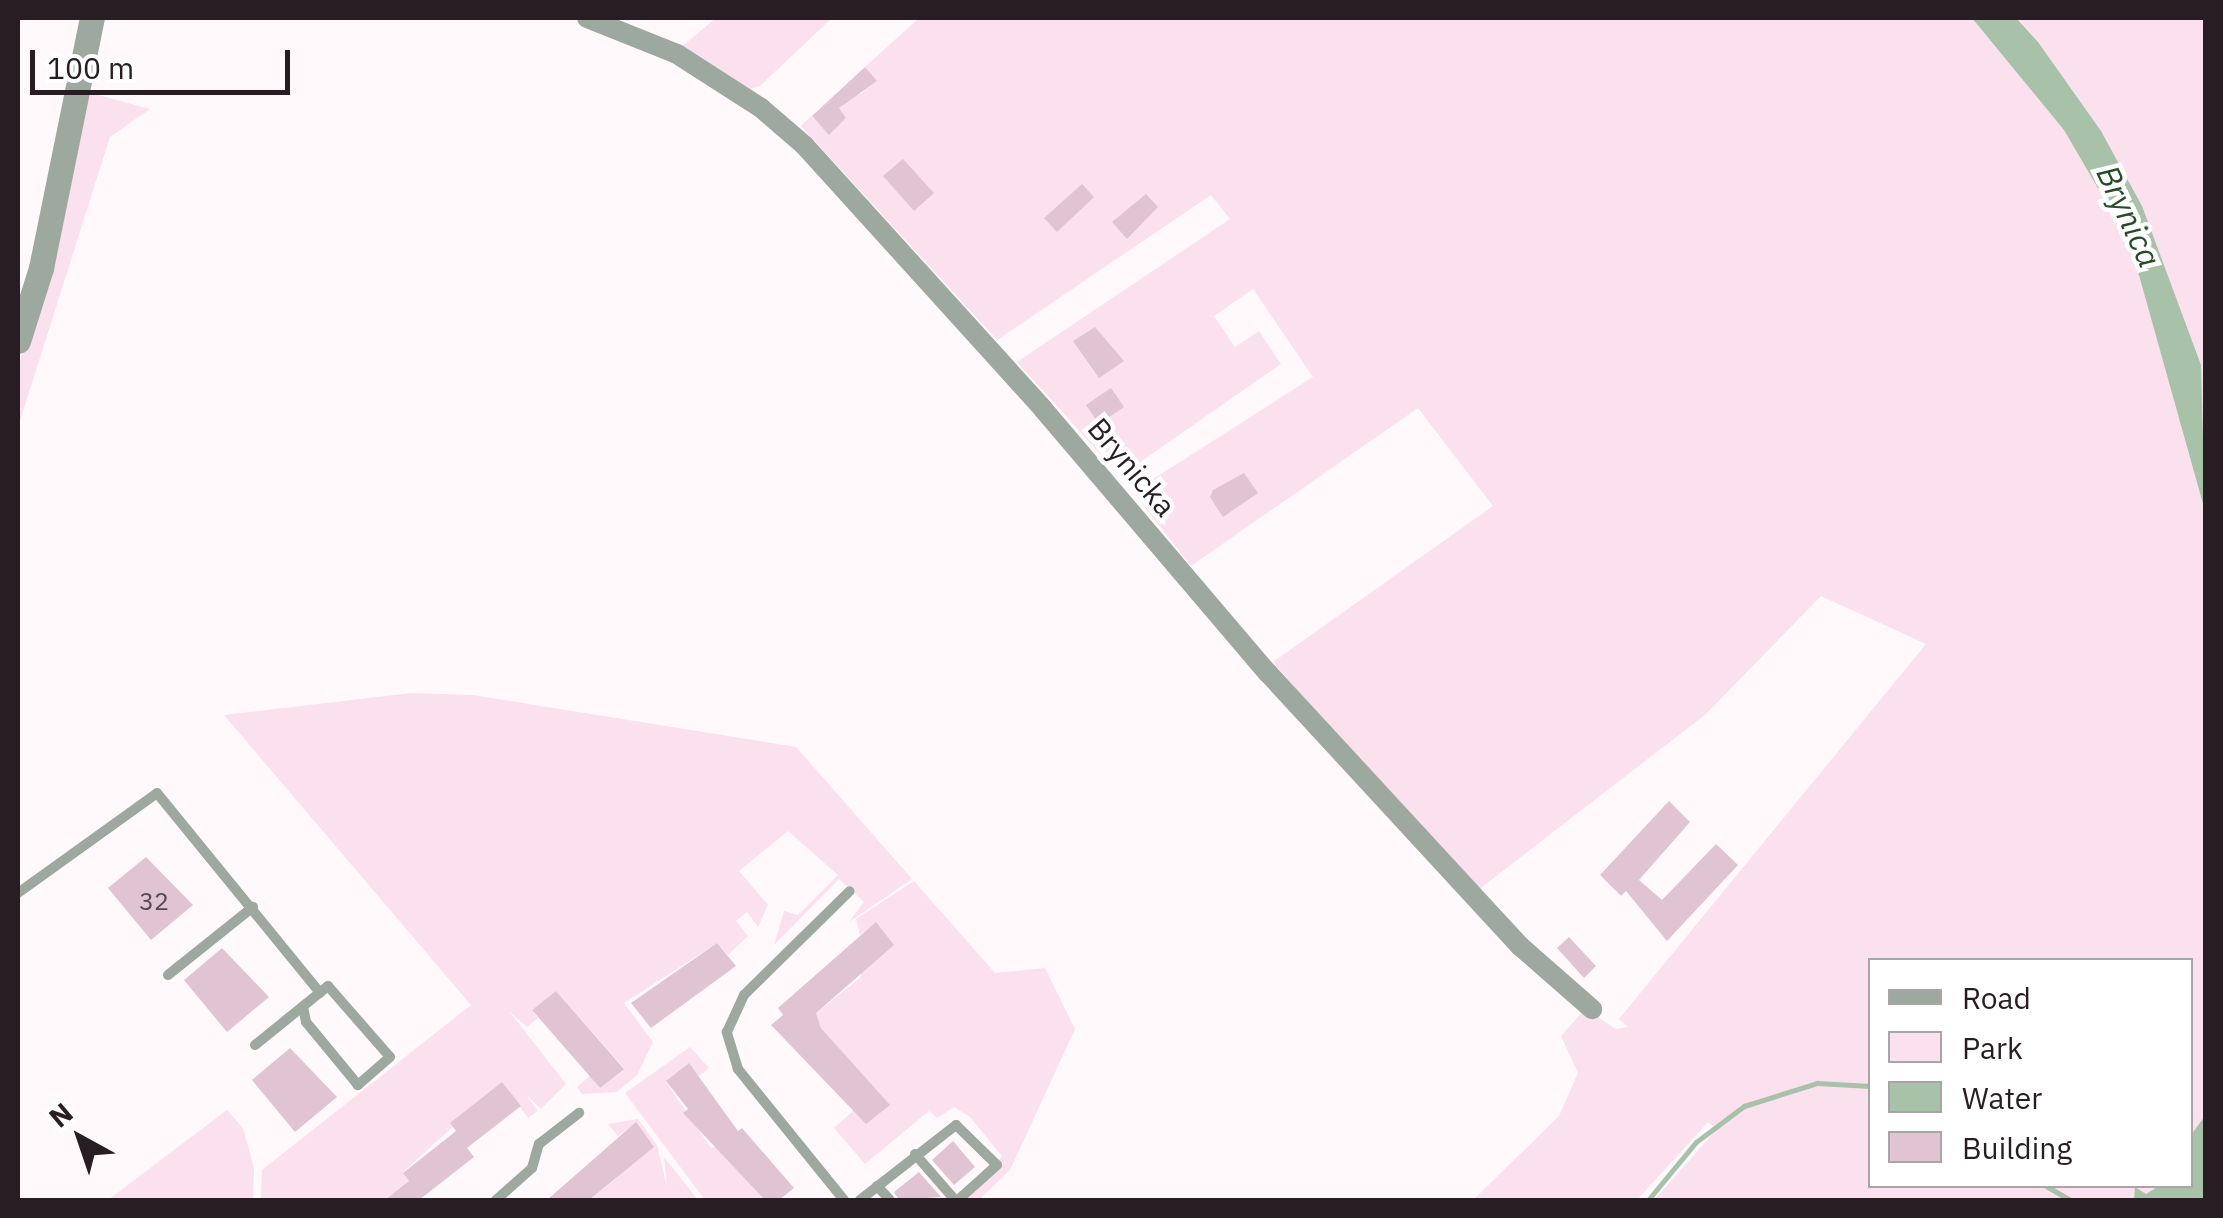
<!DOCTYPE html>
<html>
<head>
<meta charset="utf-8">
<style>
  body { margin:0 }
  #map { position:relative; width:2223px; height:1218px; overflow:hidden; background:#fff9fc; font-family:"IBM Plex Sans",sans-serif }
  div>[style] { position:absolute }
  .green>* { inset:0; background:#fbe0ed }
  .water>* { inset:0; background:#a8c2a9 }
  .stream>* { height:5px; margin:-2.5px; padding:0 2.5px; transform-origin:2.5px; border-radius:2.5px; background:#a8c2a9 }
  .building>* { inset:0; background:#e0c4d2 }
  .service>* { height:10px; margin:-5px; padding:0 5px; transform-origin:5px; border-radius:5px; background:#9da99e }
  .minor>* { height:20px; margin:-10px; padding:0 10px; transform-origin:10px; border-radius:10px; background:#9da99e }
  .tertiary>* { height:25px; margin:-12.5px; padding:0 12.5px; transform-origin:12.5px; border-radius:12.5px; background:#9da99e }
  span { translate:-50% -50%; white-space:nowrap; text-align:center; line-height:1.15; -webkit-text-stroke:9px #fff; paint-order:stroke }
  .number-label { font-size:25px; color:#55474e }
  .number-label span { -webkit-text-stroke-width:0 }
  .street-label { font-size:30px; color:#271d22 }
  .water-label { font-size:32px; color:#254c28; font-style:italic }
  .frame { position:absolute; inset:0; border:20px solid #271d22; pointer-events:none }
  .legend { position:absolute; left:1868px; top:958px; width:325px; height:230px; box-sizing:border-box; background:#fff; border:2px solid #a9a5a7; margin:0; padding:12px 18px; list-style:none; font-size:30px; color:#271d22 }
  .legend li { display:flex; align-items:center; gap:20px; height:50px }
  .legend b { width:50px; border:2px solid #a9a5a7 }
  .north { position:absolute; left:30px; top:1088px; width:100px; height:100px; -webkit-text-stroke:8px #fff; paint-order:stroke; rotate:320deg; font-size:28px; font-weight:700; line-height:40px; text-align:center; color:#271d22 }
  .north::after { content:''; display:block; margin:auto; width:35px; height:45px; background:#271d22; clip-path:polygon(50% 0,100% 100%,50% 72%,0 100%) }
  .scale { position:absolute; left:30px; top:50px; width:260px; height:45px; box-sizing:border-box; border:5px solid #271d22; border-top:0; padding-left:12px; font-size:30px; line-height:35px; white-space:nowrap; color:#271d22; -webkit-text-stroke:8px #fff; paint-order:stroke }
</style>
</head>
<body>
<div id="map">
  <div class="green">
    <i style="clip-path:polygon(716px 18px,832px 18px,760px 86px,747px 90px,680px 48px)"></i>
    <i style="clip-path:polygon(evenodd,919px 18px,2205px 18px,2205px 1200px,1654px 1200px,1717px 1129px,1708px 1122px,1637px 1200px,1473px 1200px,1559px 1116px,1578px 1073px,1561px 1036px,1585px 1009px,1616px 1029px,1628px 1027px,1619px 1019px,1926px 644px,1821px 596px,1706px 714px,1473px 894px,1273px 662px,1493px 506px,1418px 408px,1191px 566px,1133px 492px,1313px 377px,1253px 289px,1214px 316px,1235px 347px,1259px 331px,1281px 364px,1120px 476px,1017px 362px,1230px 219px,1211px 195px,997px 340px,801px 126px,811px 116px,829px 134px,846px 118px,839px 108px,848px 98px,849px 81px,861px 94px,876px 81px,865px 67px,919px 18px,1870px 960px,2190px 960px,2190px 1186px,1870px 1186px,1870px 960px)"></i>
    <i style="clip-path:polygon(87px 92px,150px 109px,110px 137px,18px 427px,18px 367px,52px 266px)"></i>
    <i style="clip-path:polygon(411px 693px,473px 695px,796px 747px,912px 879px,849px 922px,864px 902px,839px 879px,774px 945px,784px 911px,798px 915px,838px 875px,788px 831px,739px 871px,768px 905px,758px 927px,747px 912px,736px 921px,748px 936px,728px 955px,717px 943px,624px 1003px,653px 1042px,637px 1075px,617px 1092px,582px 1094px,577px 1087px,590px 1076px,600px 1088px,624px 1068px,556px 991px,532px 1010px,538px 1018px,527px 1027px,509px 1011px,566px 1084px,541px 1109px,526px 1095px,538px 1111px,528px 1118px,502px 1082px,403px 1172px,409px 1182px,385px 1200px,261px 1200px,262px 1170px,471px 1005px,224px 715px)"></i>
    <i style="clip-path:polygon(914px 881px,995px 973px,1045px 968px,1075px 1029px,1010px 1170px,979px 1200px,967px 1200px,1002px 1156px,970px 1117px,954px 1107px,937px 1118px,929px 1111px,865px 1164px,834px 1128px,854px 1110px,889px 1105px,821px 1028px,816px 1013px,860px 978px,876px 923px,860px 935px,856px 919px)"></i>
    <i style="clip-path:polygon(690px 1047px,709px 1068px,699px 1076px,689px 1064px,666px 1082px,711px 1148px,716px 1145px,765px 1200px,705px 1200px,625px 1093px)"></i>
    <i style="clip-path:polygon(227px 1110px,243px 1128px,254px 1168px,253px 1200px,108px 1200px)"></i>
    <i style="clip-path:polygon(638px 1119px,657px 1145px,667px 1187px,664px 1157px,698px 1200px,589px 1200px,617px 1178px,636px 1123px,618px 1136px,608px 1124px)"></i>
  </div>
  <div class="water">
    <i style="clip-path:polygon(1972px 18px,2016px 18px,2038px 42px,2101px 131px,2142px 206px,2201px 365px,2205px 511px,2130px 243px,2064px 130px)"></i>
    <i style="clip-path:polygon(2205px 1116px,2205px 1200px,2134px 1200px,2135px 1187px,2146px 1194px,2159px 1186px,2190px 1186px,2191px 1135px)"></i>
  </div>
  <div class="stream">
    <i style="left:2046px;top:1186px;width:28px;rotate:30deg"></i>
    <i style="left:1648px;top:1200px;width:75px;rotate:-50.4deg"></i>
    <i style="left:1696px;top:1142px;width:60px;rotate:-36.9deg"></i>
    <i style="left:1744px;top:1106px;width:77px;rotate:-17.5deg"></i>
    <i style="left:1817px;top:1083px;width:53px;rotate:3.2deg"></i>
  </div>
  <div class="building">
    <i style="clip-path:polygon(865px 67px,877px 81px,839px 108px,846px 118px,829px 135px,812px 116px)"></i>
    <i style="clip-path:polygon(903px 159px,934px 193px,914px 211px,883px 176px)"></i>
    <i style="clip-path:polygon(1082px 184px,1094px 197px,1057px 232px,1044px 218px)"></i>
    <i style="clip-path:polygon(1146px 194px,1158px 207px,1127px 239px,1112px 222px)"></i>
    <i style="clip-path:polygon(1095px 327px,1124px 361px,1099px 378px,1073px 341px)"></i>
    <i style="clip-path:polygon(1111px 388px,1124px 407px,1099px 424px,1086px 405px)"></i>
    <i style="clip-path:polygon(1244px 473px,1258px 493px,1223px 517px,1210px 497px,1213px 490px)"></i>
    <i style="clip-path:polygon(1669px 801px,1690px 822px,1639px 880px,1662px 900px,1716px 844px,1738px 865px,1667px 941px,1626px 891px,1621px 896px,1600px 875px)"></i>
    <i style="clip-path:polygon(146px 857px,193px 905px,151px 940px,108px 888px)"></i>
    <i style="clip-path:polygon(876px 922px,894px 945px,816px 1013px,821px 1028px,890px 1105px,866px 1124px,771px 1025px,783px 1015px,778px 1008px)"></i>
    <i style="clip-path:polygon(1569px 937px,1596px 966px,1584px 978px,1557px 948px)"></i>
    <i style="clip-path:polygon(717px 943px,736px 966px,651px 1028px,631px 1003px)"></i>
    <i style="clip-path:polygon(222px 948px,269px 997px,227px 1032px,184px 980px)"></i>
    <i style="clip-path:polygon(556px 991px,624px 1069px,600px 1088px,532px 1010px)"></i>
    <i style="clip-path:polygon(290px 1048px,337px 1097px,295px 1132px,252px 1080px)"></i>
    <i style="clip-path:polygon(689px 1063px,738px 1131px,742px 1128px,794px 1188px,779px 1200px,765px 1200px,683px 1113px,688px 1109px,666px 1081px)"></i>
    <i style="clip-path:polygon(502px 1082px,521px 1106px,467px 1148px,474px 1157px,419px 1200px,385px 1200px,409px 1181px,403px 1173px,456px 1131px,450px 1123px)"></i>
    <i style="clip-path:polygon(636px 1122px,654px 1147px,589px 1200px,547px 1200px)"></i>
    <i style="clip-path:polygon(953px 1141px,975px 1167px,954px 1185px,932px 1160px)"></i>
    <i style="clip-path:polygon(919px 1172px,941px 1197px,899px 1200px,894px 1192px)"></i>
  </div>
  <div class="service">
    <i style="left:18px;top:893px;width:171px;rotate:-35.7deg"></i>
    <i style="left:157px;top:793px;width:258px;rotate:50.8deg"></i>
    <i style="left:168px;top:975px;width:109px;rotate:-38.7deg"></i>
    <i style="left:255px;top:1045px;width:94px;rotate:-38.9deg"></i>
    <i style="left:328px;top:986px;width:94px;rotate:48.9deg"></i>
    <i style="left:390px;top:1057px;width:43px;rotate:138.8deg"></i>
    <i style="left:358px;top:1085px;width:82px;rotate:-129.5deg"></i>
    <i style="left:306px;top:1022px;width:16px;rotate:-101deg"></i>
    <i style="left:915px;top:1154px;width:61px;rotate:49deg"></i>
    <i style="left:877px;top:1186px;width:19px;rotate:47deg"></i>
    <i style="left:496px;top:1200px;width:48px;rotate:-41.6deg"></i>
    <i style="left:532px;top:1168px;width:25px;rotate:-74deg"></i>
    <i style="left:539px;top:1144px;width:51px;rotate:-37.8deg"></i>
    <i style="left:844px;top:1200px;width:169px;rotate:-129deg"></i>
    <i style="left:738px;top:1069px;width:39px;rotate:-107deg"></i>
    <i style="left:727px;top:1032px;width:41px;rotate:-65.3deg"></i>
    <i style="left:744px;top:995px;width:148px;rotate:-44.5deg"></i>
    <i style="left:860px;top:1200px;width:122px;rotate:-38deg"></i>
    <i style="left:956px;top:1125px;width:57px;rotate:44.3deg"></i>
    <i style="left:997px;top:1165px;width:52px;rotate:138.1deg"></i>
  </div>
  <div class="minor">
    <i style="left:587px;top:18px;width:97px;rotate:21.8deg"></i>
    <i style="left:677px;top:54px;width:100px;rotate:32.7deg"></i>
    <i style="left:761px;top:108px;width:57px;rotate:40.7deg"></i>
    <i style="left:804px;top:145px;width:356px;rotate:47.8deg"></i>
    <i style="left:1043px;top:409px;width:347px;rotate:49.6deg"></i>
    <i style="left:1268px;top:673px;width:372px;rotate:47.3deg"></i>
    <i style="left:1520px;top:946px;width:96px;rotate:41.2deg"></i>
  </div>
  <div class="tertiary">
    <i style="left:18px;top:341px;width:77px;rotate:-72.5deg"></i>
    <i style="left:41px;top:268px;width:255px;rotate:-78.5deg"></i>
  </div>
  <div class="number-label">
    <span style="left:154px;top:901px">32</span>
  </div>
  <div class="street-label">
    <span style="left:1132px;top:467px;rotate:50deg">Brynicka</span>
  </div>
  <div class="water-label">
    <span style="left:2129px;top:216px;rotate:65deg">Brynica</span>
  </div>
  <div class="frame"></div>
  <ul class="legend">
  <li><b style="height:12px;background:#9da99e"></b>Road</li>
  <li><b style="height:28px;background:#fbe0ed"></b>Park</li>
  <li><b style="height:28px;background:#a8c2a9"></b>Water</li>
  <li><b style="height:28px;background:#e0c4d2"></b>Building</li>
  </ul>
  <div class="north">N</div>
  <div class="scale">100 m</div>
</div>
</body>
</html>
